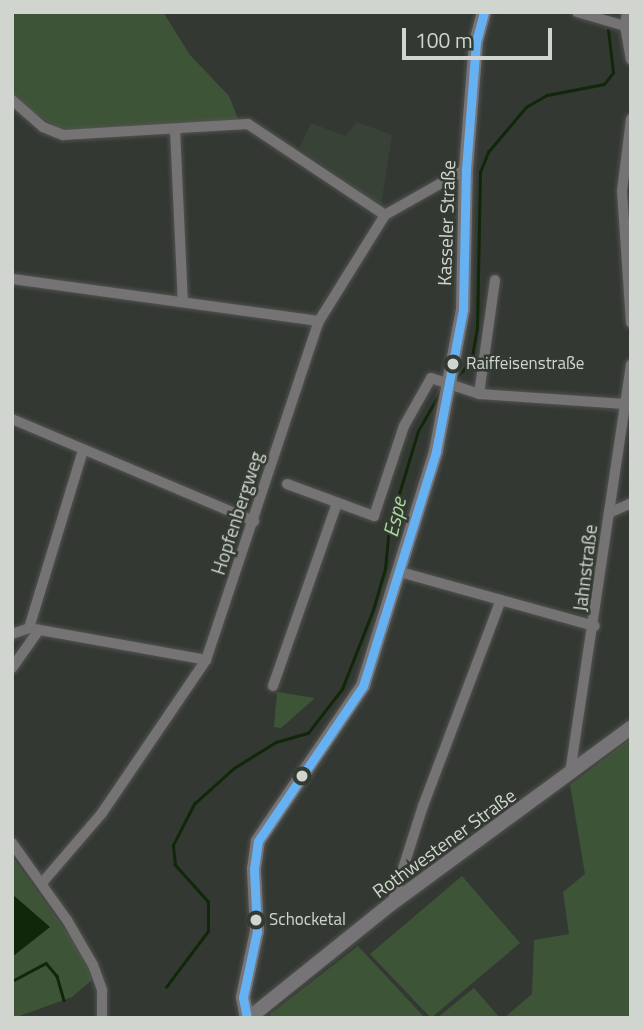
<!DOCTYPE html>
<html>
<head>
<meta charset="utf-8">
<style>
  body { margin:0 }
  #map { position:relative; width:643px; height:1030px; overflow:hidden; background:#343833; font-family:"Titillium Web",sans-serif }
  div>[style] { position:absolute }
  .built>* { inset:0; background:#384236 }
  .green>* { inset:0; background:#3e5437 }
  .water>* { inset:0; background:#11270a }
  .stream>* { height:2.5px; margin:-1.25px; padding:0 1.25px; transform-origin:1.25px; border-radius:1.25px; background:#11270a }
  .roads { filter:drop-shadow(0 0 2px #515350) drop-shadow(0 0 2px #515350) }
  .street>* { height:10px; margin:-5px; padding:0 5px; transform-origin:5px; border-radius:5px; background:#757374 }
  .secondary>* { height:14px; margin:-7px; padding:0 7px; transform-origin:7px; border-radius:7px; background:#777477 }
  .bus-1>* { height:9px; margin:-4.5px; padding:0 4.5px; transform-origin:4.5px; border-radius:4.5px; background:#66b1f2 }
  .dots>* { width:19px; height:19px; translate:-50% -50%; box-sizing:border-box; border:4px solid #333a31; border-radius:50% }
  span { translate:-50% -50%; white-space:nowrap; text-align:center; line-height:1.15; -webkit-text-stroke:5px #333a31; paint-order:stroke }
  .bus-label { font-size:17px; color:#d1d5d0 }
  .left { translate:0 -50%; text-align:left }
  .street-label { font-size:19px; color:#d1d5d0 }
  .water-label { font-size:21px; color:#aad79d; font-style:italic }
  .frame { position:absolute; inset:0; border:14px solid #d1d5d0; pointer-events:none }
  .scale { position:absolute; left:402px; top:28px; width:150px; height:32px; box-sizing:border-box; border:4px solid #d1d5d0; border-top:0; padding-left:9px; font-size:21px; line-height:24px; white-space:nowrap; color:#d1d5d0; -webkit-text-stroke:5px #333a31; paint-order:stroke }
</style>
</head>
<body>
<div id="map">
  <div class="built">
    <i style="clip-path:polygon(357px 122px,392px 135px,381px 206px,299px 148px,311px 123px,345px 136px)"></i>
  </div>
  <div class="green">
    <i style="clip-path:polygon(12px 12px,163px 12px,190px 55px,229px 96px,240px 124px,60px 130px,12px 98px)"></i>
    <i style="clip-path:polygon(277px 692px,315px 698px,281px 728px,274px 727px)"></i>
    <i style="clip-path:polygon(631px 738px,631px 1018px,504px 1018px,532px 994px,534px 940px,569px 934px,563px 892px,585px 874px,570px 785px)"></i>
    <i style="clip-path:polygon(12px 856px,84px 955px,92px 980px,72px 997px,14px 1018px)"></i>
    <i style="clip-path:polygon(462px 876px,520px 943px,431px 1018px,370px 954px)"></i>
    <i style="clip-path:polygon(358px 946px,425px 1018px,270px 1018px,270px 1014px)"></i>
    <i style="clip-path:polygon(474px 988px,500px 1018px,437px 1018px)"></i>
  </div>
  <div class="water">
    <i style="clip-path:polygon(12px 894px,50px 927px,12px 957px)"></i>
  </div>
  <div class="stream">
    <i style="left:454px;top:380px;width:25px;rotate:-47deg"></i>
    <i style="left:471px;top:362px;width:34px;rotate:-80deg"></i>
    <i style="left:477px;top:329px;width:157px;rotate:-88.9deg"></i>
    <i style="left:480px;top:172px;width:22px;rotate:-68deg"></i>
    <i style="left:488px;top:152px;width:59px;rotate:-49.8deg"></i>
    <i style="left:526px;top:107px;width:24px;rotate:-30deg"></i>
    <i style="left:547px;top:95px;width:58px;rotate:-10.9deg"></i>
    <i style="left:604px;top:84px;width:14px;rotate:-51deg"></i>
    <i style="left:613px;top:73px;width:43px;rotate:-96.6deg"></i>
    <i style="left:12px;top:981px;width:38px;rotate:-28deg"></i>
    <i style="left:46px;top:963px;width:17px;rotate:50deg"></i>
    <i style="left:57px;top:976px;width:25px;rotate:74deg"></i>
    <i style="left:166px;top:987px;width:70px;rotate:-53.1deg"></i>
    <i style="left:208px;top:931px;width:29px;rotate:-90deg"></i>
    <i style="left:208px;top:902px;width:50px;rotate:-131.7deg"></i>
    <i style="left:175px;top:865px;width:20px;rotate:-96deg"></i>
    <i style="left:173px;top:845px;width:46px;rotate:-62.9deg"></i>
    <i style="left:194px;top:804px;width:54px;rotate:-42deg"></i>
    <i style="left:234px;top:768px;width:49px;rotate:-31.8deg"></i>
    <i style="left:276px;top:742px;width:33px;rotate:-16deg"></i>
    <i style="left:308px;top:733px;width:56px;rotate:-52.3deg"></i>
    <i style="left:342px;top:689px;width:85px;rotate:-68.6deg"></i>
    <i style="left:373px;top:610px;width:43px;rotate:-73.7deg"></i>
    <i style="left:385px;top:569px;width:42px;rotate:-84.6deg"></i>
    <i style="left:389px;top:527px;width:100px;rotate:-73.2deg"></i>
    <i style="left:418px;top:431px;width:46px;rotate:-60.1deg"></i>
  </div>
  <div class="roads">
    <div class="street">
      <i style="left:577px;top:12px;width:50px;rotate:16.3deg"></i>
      <i style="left:627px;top:12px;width:14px;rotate:98deg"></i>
      <i style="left:625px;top:26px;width:34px;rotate:80deg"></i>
      <i style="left:12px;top:100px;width:41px;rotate:41.1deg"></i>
      <i style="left:43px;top:127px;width:22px;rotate:22deg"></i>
      <i style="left:63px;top:135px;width:185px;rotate:-3.4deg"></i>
      <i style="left:248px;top:124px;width:164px;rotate:33.6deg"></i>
      <i style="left:631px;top:119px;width:73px;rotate:97.1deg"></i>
      <i style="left:622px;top:191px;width:132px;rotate:86.1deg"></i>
      <i style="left:175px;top:129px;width:173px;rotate:87.4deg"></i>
      <i style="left:12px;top:279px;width:310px;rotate:7.8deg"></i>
      <i style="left:479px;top:394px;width:115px;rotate:-82deg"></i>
      <i style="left:12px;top:419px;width:263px;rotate:22.9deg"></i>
      <i style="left:287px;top:484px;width:93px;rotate:20.2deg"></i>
      <i style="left:374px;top:516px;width:95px;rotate:-71.6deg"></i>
      <i style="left:404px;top:426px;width:55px;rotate:-60.6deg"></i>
      <i style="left:431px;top:378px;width:51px;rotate:18.4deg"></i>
      <i style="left:479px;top:394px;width:146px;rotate:3.9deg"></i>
      <i style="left:609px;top:513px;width:24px;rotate:-24deg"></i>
      <i style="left:400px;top:572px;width:202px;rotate:15.5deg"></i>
      <i style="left:29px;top:628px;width:186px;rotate:-73.1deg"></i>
      <i style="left:12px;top:634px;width:18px;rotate:-19deg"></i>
      <i style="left:29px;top:628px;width:180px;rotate:10.2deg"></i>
      <i style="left:12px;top:668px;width:47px;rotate:-54.6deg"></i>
      <i style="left:273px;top:686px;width:194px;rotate:-70.7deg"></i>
      <i style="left:570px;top:773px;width:413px;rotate:-81.5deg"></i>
      <i style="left:12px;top:843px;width:95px;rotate:54.5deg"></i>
      <i style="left:67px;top:920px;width:52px;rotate:60deg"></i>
      <i style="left:93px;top:965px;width:27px;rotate:70deg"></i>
      <i style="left:102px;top:990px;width:28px;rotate:90deg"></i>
      <i style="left:42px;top:883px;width:92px;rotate:-49.4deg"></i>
      <i style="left:102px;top:813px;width:185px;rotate:-55.8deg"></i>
      <i style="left:206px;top:660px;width:357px;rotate:-71.6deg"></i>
      <i style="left:319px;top:321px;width:125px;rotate:-58.1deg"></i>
      <i style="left:385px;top:215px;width:93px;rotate:-29.6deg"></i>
      <i style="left:392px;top:903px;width:102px;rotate:-72.3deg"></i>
      <i style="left:423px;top:806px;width:220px;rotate:-69.3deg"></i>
    </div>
    <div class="secondary">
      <i style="left:247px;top:1018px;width:21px;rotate:-101deg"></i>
      <i style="left:243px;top:997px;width:67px;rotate:-78deg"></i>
      <i style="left:257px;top:931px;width:62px;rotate:-92.8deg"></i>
      <i style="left:254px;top:869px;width:28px;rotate:-82deg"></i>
      <i style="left:258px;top:841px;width:187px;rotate:-55.9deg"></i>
      <i style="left:363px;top:686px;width:246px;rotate:-72.7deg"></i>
      <i style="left:436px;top:451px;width:145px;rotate:-79.2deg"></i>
      <i style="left:463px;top:309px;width:140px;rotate:-88.8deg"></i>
      <i style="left:466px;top:169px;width:127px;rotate:-85.5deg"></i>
      <i style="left:476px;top:42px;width:31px;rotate:-75deg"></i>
      <i style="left:249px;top:1018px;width:182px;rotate:-38.8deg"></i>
      <i style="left:391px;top:904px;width:298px;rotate:-36.3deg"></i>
    </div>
  </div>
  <div class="bus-1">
    <i style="left:247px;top:1018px;width:21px;rotate:-101deg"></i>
    <i style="left:243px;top:997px;width:67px;rotate:-78deg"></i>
    <i style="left:257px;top:931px;width:62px;rotate:-92.8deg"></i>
    <i style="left:254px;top:869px;width:28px;rotate:-82deg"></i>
    <i style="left:258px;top:841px;width:187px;rotate:-55.9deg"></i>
    <i style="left:363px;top:686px;width:246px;rotate:-72.7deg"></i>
    <i style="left:436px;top:451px;width:145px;rotate:-79.2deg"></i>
    <i style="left:463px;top:309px;width:140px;rotate:-88.8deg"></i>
    <i style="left:466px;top:169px;width:127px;rotate:-85.5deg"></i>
    <i style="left:476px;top:42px;width:31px;rotate:-75deg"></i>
  </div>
  <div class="dots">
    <i style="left:453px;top:364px;background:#d1d5d0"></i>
    <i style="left:302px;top:776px;background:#d1d5d0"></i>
    <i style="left:256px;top:920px;background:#d1d5d0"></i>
  </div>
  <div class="bus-label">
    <span class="left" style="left:466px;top:364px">Raiffeisenstraße</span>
    <span class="left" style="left:269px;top:920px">Schocketal</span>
  </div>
  <div class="street-label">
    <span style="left:446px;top:223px;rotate:-88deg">Kasseler Straße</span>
    <span style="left:237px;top:513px;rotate:-72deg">Hopfenbergweg</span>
    <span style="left:585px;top:568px;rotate:-83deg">Jahnstraße</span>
    <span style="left:444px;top:843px;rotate:-36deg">Rothwestener Straße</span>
  </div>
  <div class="water-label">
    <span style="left:394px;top:517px;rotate:-77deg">Espe</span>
  </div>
  <div class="frame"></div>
  <div class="scale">100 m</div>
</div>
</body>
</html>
